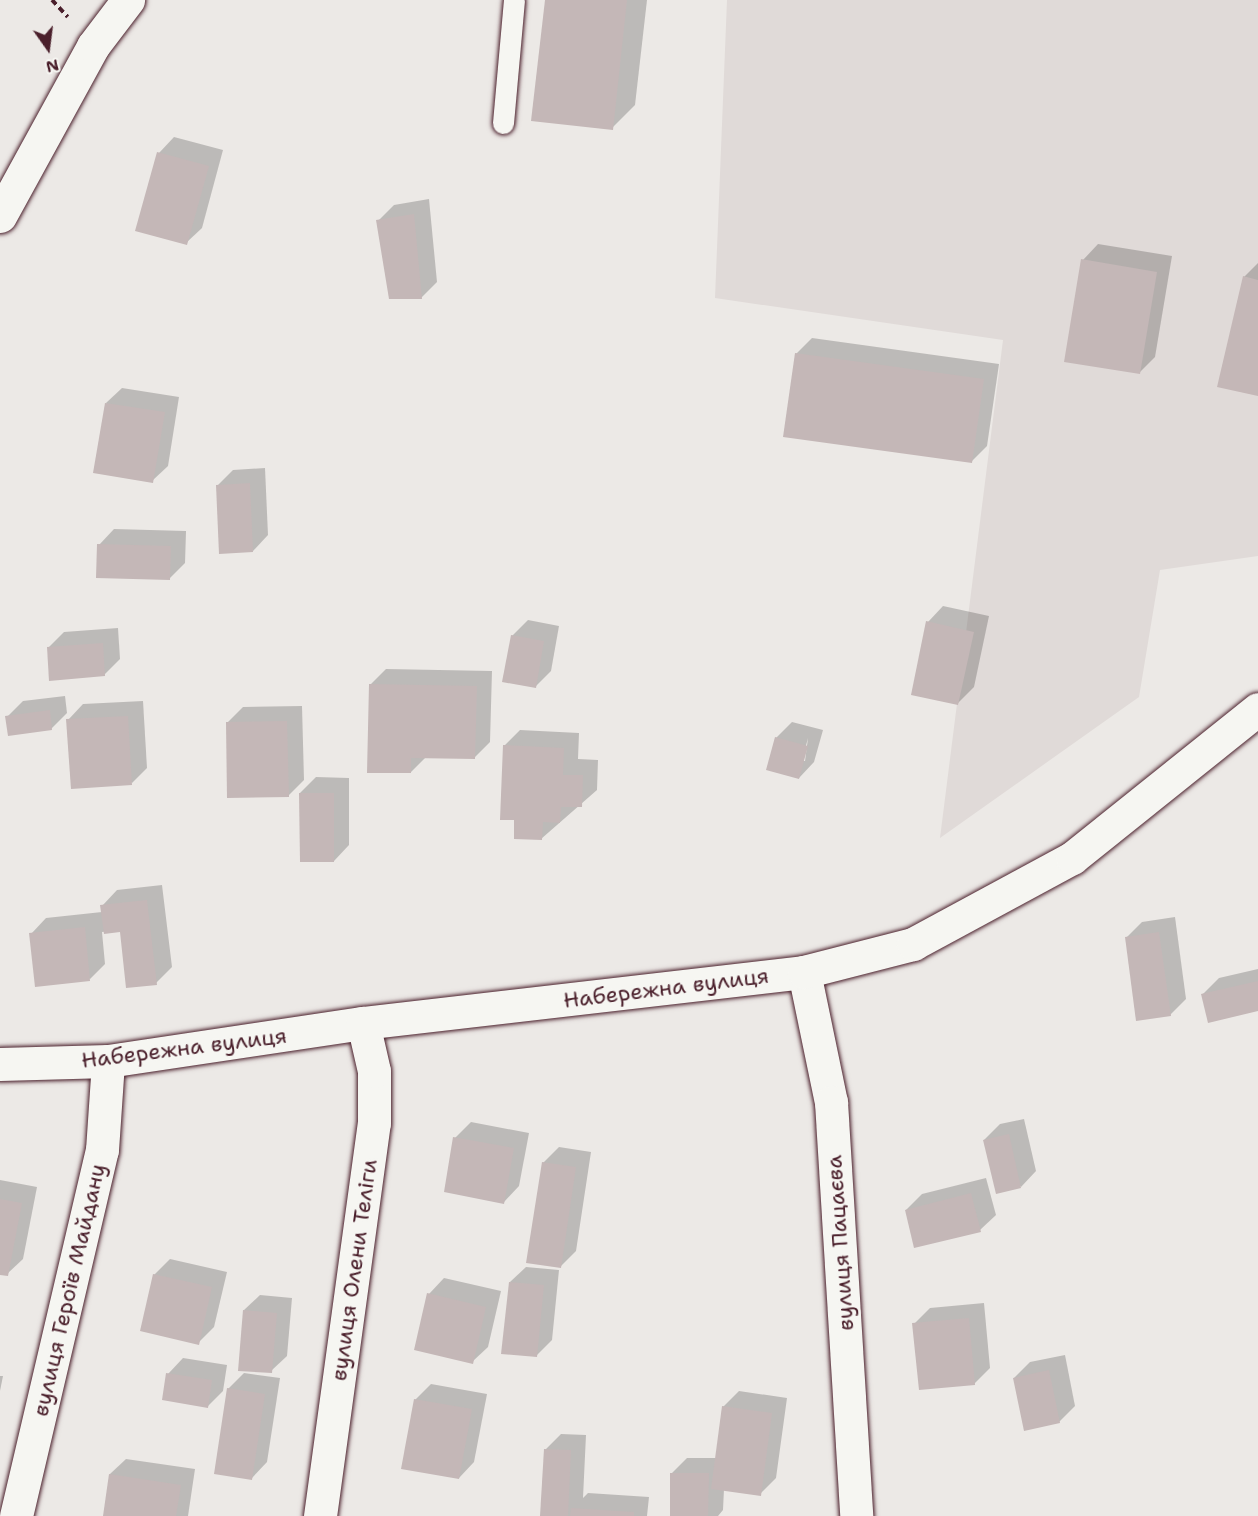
<!DOCTYPE html>
<html>
<head>
<meta charset="utf-8">
<style>
  body { margin:0 }
  #map { position:relative; width:1258px; height:1516px; overflow:hidden; background:#ece9e6; font-family:"Shantell Sans",sans-serif }
  div>[style] { position:absolute }
  .built>* { inset:0; background:#e0dad8 }
  .shadow>* { inset:0; background:#0003 }
  .building>* { inset:0; background:#c4b7b7 }
  .path>* { height:4px; margin-top:-2px; transform-origin:0; background:repeating-linear-gradient(90deg,#4a1f2b 0 6px,transparent 0 10.5px) }
  .roads { filter:drop-shadow(0 0 2px #4a1f2b) drop-shadow(0 0 2px #4a1f2b) }
  .lane>* { height:21px; margin:-10.5px; padding:0 10.5px; transform-origin:10.5px; border-radius:10.5px; background:#f6f6f2 }
  .street>* { height:33px; margin:-16.5px; padding:0 16.5px; transform-origin:16.5px; border-radius:16.5px; background:#f6f6f2 }
  span { translate:-50% -50%; white-space:nowrap; text-align:center; line-height:1.15; -webkit-text-stroke:4.5px #f6f6f2; paint-order:stroke }
  .street-label { font-size:22px; color:#4a1f2b }
  .north { position:absolute; left:18px; top:18px; width:60px; height:60px; -webkit-text-stroke:4px #f6f6f2; paint-order:stroke; rotate:166deg; font-size:16px; font-weight:700; line-height:24px; text-align:center; color:#4a1f2b }
  .north::after { content:''; display:block; margin:auto; width:21px; height:27px; background:#4a1f2b; clip-path:polygon(50% 0,100% 100%,50% 72%,0 100%) }
</style>
</head>
<body>
<div id="map">
  <div class="built">
    <i style="clip-path:polygon(727px 0,1258px 0,1258px 556px,1160px 570px,1139px 697px,940px 838px,1003px 340px,715px 298px)"></i>
  </div>
  <div class="shadow">
    <i style="clip-path:polygon(546px 0,647px 0,635px 105px,612px 128px)"></i>
    <i style="clip-path:polygon(174px 137px,223px 150px,202px 228px,186px 243px,159px 153px)"></i>
    <i style="clip-path:polygon(429px 199px,437px 282px,421px 298px,378px 221px,394px 205px)"></i>
    <i style="clip-path:polygon(1098px 244px,1172px 256px,1155px 357px,1139px 373px,1083px 260px)"></i>
    <i style="clip-path:polygon(1258px 263px,1258px 394px,1244px 277px)"></i>
    <i style="clip-path:polygon(812px 338px,999px 364px,987px 446px,971px 462px,796px 354px)"></i>
    <i style="clip-path:polygon(122px 388px,179px 397px,168px 466px,152px 481px,106px 403px)"></i>
    <i style="clip-path:polygon(265px 468px,268px 535px,253px 551px,217px 486px,233px 470px)"></i>
    <i style="clip-path:polygon(114px 529px,186px 531px,185px 563px,169px 579px,99px 545px)"></i>
    <i style="clip-path:polygon(943px 606px,989px 616px,974px 687px,958px 703px,928px 622px)"></i>
    <i style="clip-path:polygon(528px 620px,559px 626px,551px 671px,535px 687px,512px 636px)"></i>
    <i style="clip-path:polygon(118px 628px,120px 659px,104px 675px,49px 647px,64px 632px)"></i>
    <i style="clip-path:polygon(386px 669px,492px 671px,490px 742px,475px 757px,426px 757px,411px 772px,370px 685px)"></i>
    <i style="clip-path:polygon(65px 696px,67px 713px,51px 729px,7px 717px,23px 701px)"></i>
    <i style="clip-path:polygon(143px 701px,147px 768px,132px 783px,68px 720px,83px 704px)"></i>
    <i style="clip-path:polygon(302px 706px,304px 780px,288px 796px,228px 722px,243px 707px)"></i>
    <i style="clip-path:polygon(evenodd,792px 722px,823px 730px,814px 762px,799px 778px,776px 738px,792px 722px,808px 738px,805px 761px,802px 761px,808px 738px)"></i>
    <i style="clip-path:polygon(520px 730px,579px 733px,578px 759px,598px 760px,597px 790px,541px 839px,516px 819px,504px 746px)"></i>
    <i style="clip-path:polygon(316px 777px,349px 778px,349px 845px,334px 861px,300px 793px)"></i>
    <i style="clip-path:polygon(162px 885px,172px 967px,156px 983px,121px 930px,102px 932px,105px 964px,90px 979px,31px 934px,46px 918px,102px 912px,102px 906px,117px 890px)"></i>
    <i style="clip-path:polygon(1175px 917px,1186px 999px,1170px 1015px,1127px 937px,1142px 922px)"></i>
    <i style="clip-path:polygon(1258px 969px,1258px 1010px,1203px 994px,1219px 978px)"></i>
    <i style="clip-path:polygon(1024px 1119px,1036px 1171px,1021px 1187px,984px 1140px,1000px 1124px)"></i>
    <i style="clip-path:polygon(471px 1122px,529px 1133px,519px 1186px,504px 1202px,455px 1138px)"></i>
    <i style="clip-path:polygon(559px 1147px,591px 1152px,576px 1251px,561px 1266px,543px 1163px)"></i>
    <i style="clip-path:polygon(986px 1178px,996px 1215px,980px 1230px,906px 1210px,922px 1194px)"></i>
    <i style="clip-path:polygon(0 1180px,37px 1187px,23px 1259px,7px 1274px,0 1273px)"></i>
    <i style="clip-path:polygon(170px 1259px,227px 1272px,214px 1327px,198px 1343px,154px 1275px)"></i>
    <i style="clip-path:polygon(526px 1267px,559px 1270px,552px 1340px,536px 1356px,510px 1282px)"></i>
    <i style="clip-path:polygon(444px 1278px,501px 1291px,488px 1347px,472px 1362px,429px 1294px)"></i>
    <i style="clip-path:polygon(260px 1295px,292px 1298px,287px 1356px,271px 1371px,244px 1310px)"></i>
    <i style="clip-path:polygon(984px 1303px,990px 1368px,974px 1384px,914px 1324px,930px 1308px)"></i>
    <i style="clip-path:polygon(1065px 1355px,1075px 1406px,1059px 1422px,1014px 1378px,1030px 1362px)"></i>
    <i style="clip-path:polygon(183px 1358px,227px 1365px,223px 1391px,208px 1406px,168px 1374px)"></i>
    <i style="clip-path:polygon(244px 1373px,280px 1378px,267px 1462px,252px 1478px,228px 1389px)"></i>
    <i style="clip-path:polygon(0 1376px,3px 1376px,0 1391px)"></i>
    <i style="clip-path:polygon(431px 1384px,487px 1394px,474px 1462px,459px 1478px,415px 1400px)"></i>
    <i style="clip-path:polygon(739px 1391px,787px 1398px,776px 1478px,760px 1494px,724px 1489px,723px 1510px,718px 1516px,671px 1516px,671px 1474px,687px 1458px,716px 1458px,723px 1407px)"></i>
    <i style="clip-path:polygon(561px 1434px,586px 1435px,583px 1498px,588px 1493px,649px 1497px,647px 1516px,542px 1516px,546px 1449px)"></i>
    <i style="clip-path:polygon(126px 1459px,195px 1469px,188px 1516px,104px 1516px,110px 1474px)"></i>
  </div>
  <div class="building">
    <i style="clip-path:polygon(545px 0,627px 0,613px 130px,531px 121px)"></i>
    <i style="clip-path:polygon(157px 152px,209px 166px,187px 245px,135px 231px)"></i>
    <i style="clip-path:polygon(414px 214px,422px 299px,389px 299px,376px 220px)"></i>
    <i style="clip-path:polygon(1081px 259px,1157px 272px,1140px 374px,1064px 362px)"></i>
    <i style="clip-path:polygon(1243px 276px,1258px 280px,1258px 396px,1217px 387px)"></i>
    <i style="clip-path:polygon(795px 353px,984px 379px,972px 463px,783px 437px)"></i>
    <i style="clip-path:polygon(105px 403px,165px 412px,153px 483px,93px 473px)"></i>
    <i style="clip-path:polygon(250px 483px,253px 552px,219px 554px,216px 485px)"></i>
    <i style="clip-path:polygon(97px 544px,171px 546px,170px 580px,96px 578px)"></i>
    <i style="clip-path:polygon(926px 621px,974px 632px,958px 705px,911px 695px)"></i>
    <i style="clip-path:polygon(511px 635px,544px 641px,536px 688px,502px 682px)"></i>
    <i style="clip-path:polygon(103px 643px,105px 676px,49px 681px,47px 647px)"></i>
    <i style="clip-path:polygon(369px 684px,477px 686px,475px 759px,411px 758px,411px 773px,367px 773px)"></i>
    <i style="clip-path:polygon(50px 710px,52px 730px,8px 736px,5px 716px)"></i>
    <i style="clip-path:polygon(128px 716px,132px 785px,71px 789px,66px 719px)"></i>
    <i style="clip-path:polygon(287px 721px,289px 797px,227px 798px,226px 722px)"></i>
    <i style="clip-path:polygon(775px 737px,808px 746px,799px 779px,766px 770px)"></i>
    <i style="clip-path:polygon(503px 745px,564px 748px,563px 775px,583px 775px,582px 807px,561px 807px,560px 823px,543px 822px,542px 840px,514px 839px,514px 820px,500px 820px)"></i>
    <i style="clip-path:polygon(299px 793px,334px 793px,334px 862px,300px 862px)"></i>
    <i style="clip-path:polygon(147px 900px,157px 985px,126px 988px,120px 932px,104px 934px,100px 905px)"></i>
    <i style="clip-path:polygon(85px 927px,90px 981px,35px 987px,29px 933px)"></i>
    <i style="clip-path:polygon(1159px 932px,1171px 1016px,1136px 1021px,1125px 937px)"></i>
    <i style="clip-path:polygon(1258px 981px,1258px 1011px,1208px 1023px,1201px 994px)"></i>
    <i style="clip-path:polygon(1009px 1134px,1021px 1188px,996px 1194px,983px 1140px)"></i>
    <i style="clip-path:polygon(453px 1137px,514px 1148px,504px 1204px,444px 1192px)"></i>
    <i style="clip-path:polygon(542px 1162px,576px 1167px,561px 1268px,526px 1263px)"></i>
    <i style="clip-path:polygon(971px 1193px,981px 1232px,914px 1248px,905px 1210px)"></i>
    <i style="clip-path:polygon(0 1199px,22px 1203px,8px 1276px,0 1275px)"></i>
    <i style="clip-path:polygon(153px 1274px,212px 1287px,199px 1345px,140px 1331px)"></i>
    <i style="clip-path:polygon(509px 1282px,544px 1285px,537px 1357px,501px 1354px)"></i>
    <i style="clip-path:polygon(427px 1293px,486px 1307px,473px 1364px,414px 1350px)"></i>
    <i style="clip-path:polygon(243px 1310px,277px 1313px,272px 1373px,238px 1371px)"></i>
    <i style="clip-path:polygon(969px 1318px,975px 1385px,919px 1390px,912px 1323px)"></i>
    <i style="clip-path:polygon(1049px 1370px,1060px 1423px,1024px 1431px,1013px 1378px)"></i>
    <i style="clip-path:polygon(166px 1373px,212px 1380px,208px 1408px,162px 1400px)"></i>
    <i style="clip-path:polygon(227px 1388px,265px 1394px,252px 1480px,214px 1474px)"></i>
    <i style="clip-path:polygon(414px 1399px,472px 1409px,459px 1479px,401px 1469px)"></i>
    <i style="clip-path:polygon(722px 1406px,772px 1413px,761px 1496px,711px 1489px)"></i>
    <i style="clip-path:polygon(544px 1449px,571px 1450px,568px 1516px,540px 1516px)"></i>
    <i style="clip-path:polygon(670px 1473px,709px 1473px,708px 1516px,670px 1516px)"></i>
    <i style="clip-path:polygon(109px 1474px,181px 1485px,176px 1516px,103px 1516px)"></i>
    <i style="clip-path:polygon(571px 1508px,634px 1512px,634px 1516px,570px 1516px)"></i>
  </div>
  <div class="path">
    <i style="left:52px;top:0;width:23px;rotate:47deg"></i>
  </div>
  <div class="roads">
    <div class="lane">
      <i style="left:503px;top:123px;width:123px;rotate:-84.9deg"></i>
    </div>
    <div class="street">
      <i style="left:0;top:216px;width:194px;rotate:-61.3deg"></i>
      <i style="left:93px;top:46px;width:58px;rotate:-52.7deg"></i>
      <i style="left:804px;top:972px;width:133px;rotate:78.3deg"></i>
      <i style="left:831px;top:1102px;width:415px;rotate:86.5deg"></i>
      <i style="left:0;top:1064px;width:108px;rotate:-1.6deg"></i>
      <i style="left:108px;top:1061px;width:258px;rotate:-8.5deg"></i>
      <i style="left:363px;top:1023px;width:444px;rotate:-6.6deg"></i>
      <i style="left:804px;top:972px;width:113px;rotate:-14.4deg"></i>
      <i style="left:913px;top:944px;width:181px;rotate:-28.4deg"></i>
      <i style="left:1072px;top:858px;width:238px;rotate:-38.7deg"></i>
      <i style="left:16px;top:1516px;width:376px;rotate:-76.8deg"></i>
      <i style="left:102px;top:1150px;width:89px;rotate:-86.1deg"></i>
      <i style="left:320px;top:1516px;width:397px;rotate:-82.2deg"></i>
      <i style="left:374px;top:1123px;width:52px;rotate:-90deg"></i>
      <i style="left:374px;top:1071px;width:49px;rotate:-102.9deg"></i>
    </div>
  </div>
  <div class="street-label">
    <span style="left:666px;top:988px;rotate:-7deg">Набережна вулиця</span>
    <span style="left:184px;top:1048px;rotate:-7deg">Набережна вулиця</span>
    <span style="left:840px;top:1243px;rotate:-94deg">вулиця Пацаєва</span>
    <span style="left:354px;top:1270px;rotate:-82deg">вулиця Олени Теліги</span>
    <span style="left:69px;top:1290px;rotate:-77deg">вулиця Героїв Майдану</span>
  </div>
  <div class="north">N</div>
</div>
</body>
</html>
